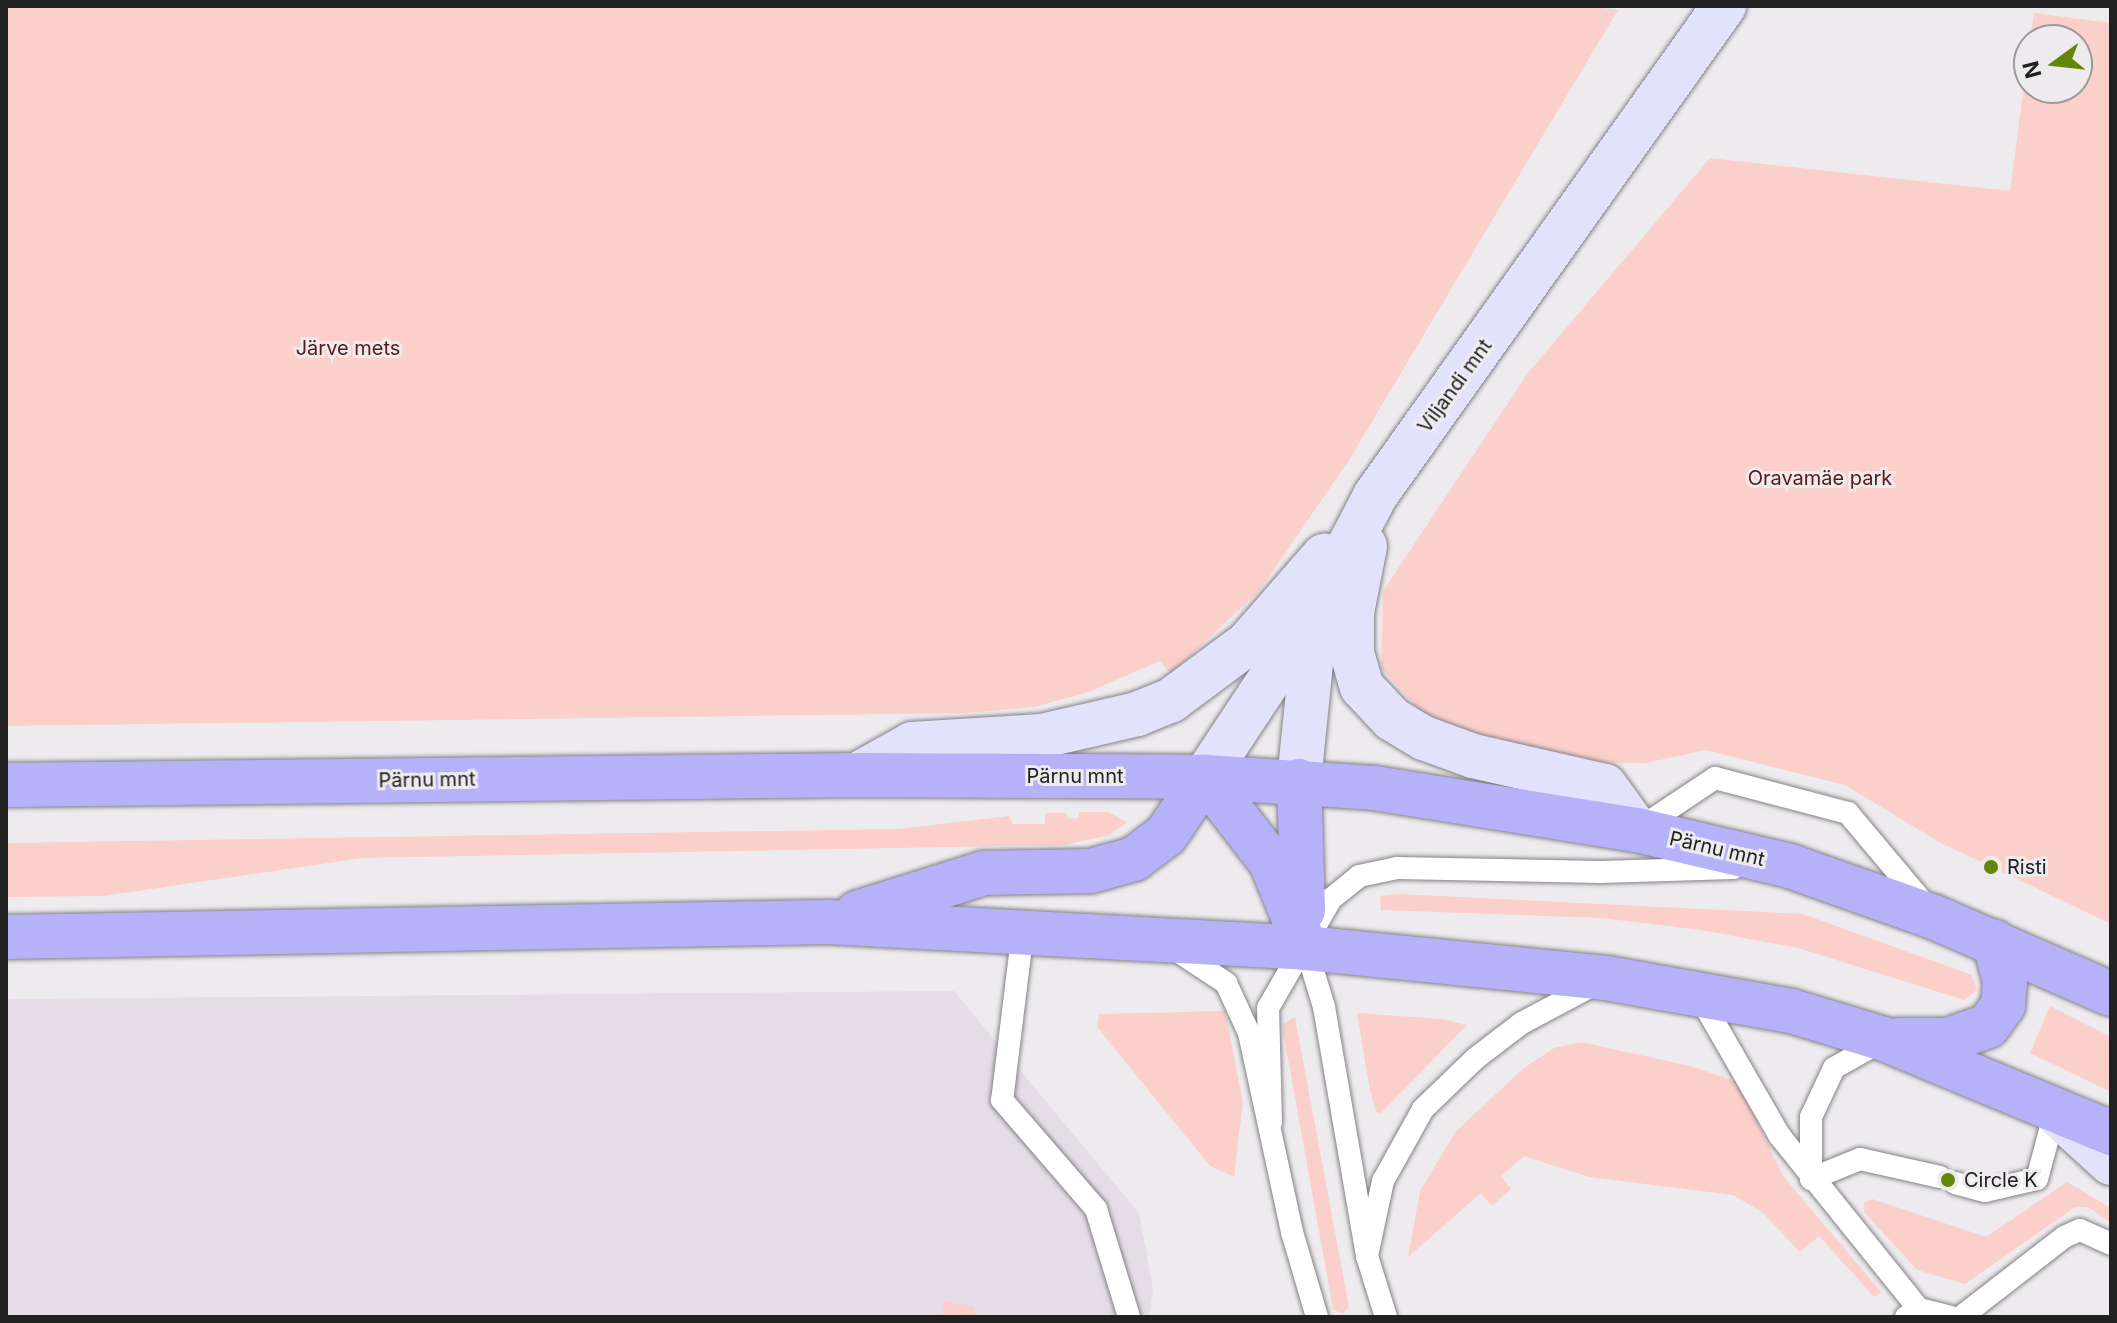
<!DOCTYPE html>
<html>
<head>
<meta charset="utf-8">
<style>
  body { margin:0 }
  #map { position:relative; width:2117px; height:1323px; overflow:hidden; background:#eeebef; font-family:Inter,sans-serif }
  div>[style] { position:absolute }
  .built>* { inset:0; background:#e4dde6 }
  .green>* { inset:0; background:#fbd0cb }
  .roads { filter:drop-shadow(0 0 2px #848285) drop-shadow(0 0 2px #848285) }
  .service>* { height:22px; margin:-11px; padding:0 11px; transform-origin:11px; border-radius:11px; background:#fff }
  .secondary>* { height:44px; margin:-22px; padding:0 22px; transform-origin:22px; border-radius:22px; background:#e3e2fd }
  .trunk>* { height:44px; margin:-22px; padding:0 22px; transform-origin:22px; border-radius:22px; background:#b6b2fa }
  .dots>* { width:22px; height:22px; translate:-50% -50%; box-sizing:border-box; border:4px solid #eeebef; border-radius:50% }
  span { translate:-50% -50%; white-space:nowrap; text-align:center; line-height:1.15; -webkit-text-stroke:6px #eeebef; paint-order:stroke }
  .park-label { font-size:20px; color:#581817 }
  .street-label { font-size:20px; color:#222122 }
  .poi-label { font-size:20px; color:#222122 }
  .left { translate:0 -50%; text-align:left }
  .frame { position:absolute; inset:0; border:8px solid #222122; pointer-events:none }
  .north { position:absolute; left:2013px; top:24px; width:80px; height:80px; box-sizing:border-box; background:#eeebef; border:2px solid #9c9a9d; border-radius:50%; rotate:255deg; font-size:22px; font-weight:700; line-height:32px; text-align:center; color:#222122 }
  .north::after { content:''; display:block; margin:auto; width:28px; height:36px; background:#648606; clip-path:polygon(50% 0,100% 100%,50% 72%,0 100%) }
</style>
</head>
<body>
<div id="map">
  <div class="built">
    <i style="clip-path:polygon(954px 991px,1139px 1213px,1153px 1289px,1149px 1317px,6px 1317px,6px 999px)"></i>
  </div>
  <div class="green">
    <i style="clip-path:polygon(6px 6px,1587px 6px,1618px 10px,1349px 460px,1260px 590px,1171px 674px,1160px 661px,1086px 693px,1034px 707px,965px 713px,6px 726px)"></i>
    <i style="clip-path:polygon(2034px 13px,2111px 23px,2111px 924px,1939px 842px,1845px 785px,1706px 750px,1646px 763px,1584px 762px,1430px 722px,1381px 668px,1383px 591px,1528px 373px,1710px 158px,2010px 191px,2029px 48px,2029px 88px,2077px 88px,2077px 40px,2030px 40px)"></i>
    <i style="clip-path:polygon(1079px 812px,1108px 812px,1127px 822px,1108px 836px,1064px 845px,362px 858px,104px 896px,6px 897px,6px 843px,898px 829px,1009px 816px,1013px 824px,1045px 824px,1045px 813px,1066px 813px,1069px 819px,1079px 818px)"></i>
    <i style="clip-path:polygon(1399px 894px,1803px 914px,1972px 975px,1977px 990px,1964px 1000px,1798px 948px,1701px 930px,1601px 918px,1381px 910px,1380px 896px)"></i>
    <i style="clip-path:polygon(2050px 1006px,2111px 1037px,2111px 1092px,2030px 1053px)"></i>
    <i style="clip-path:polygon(1225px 1011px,1243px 1102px,1234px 1177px,1210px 1166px,1097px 1027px,1099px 1014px)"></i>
    <i style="clip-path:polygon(1357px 1013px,1441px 1019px,1467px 1025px,1381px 1113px,1376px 1112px,1370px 1090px)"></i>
    <i style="clip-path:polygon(1295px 1017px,1349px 1307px,1342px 1314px,1333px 1309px,1283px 1031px,1283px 1024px)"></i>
    <i style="clip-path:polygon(1581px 1042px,1690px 1066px,1738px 1082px,1783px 1176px,1882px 1293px,1874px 1297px,1819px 1236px,1800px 1252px,1762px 1212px,1733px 1195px,1589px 1177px,1524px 1156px,1501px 1176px,1511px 1189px,1492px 1206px,1481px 1193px,1408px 1257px,1420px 1191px,1456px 1131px,1524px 1068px,1554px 1048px)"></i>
    <i style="clip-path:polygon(2067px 1182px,2111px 1208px,2111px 1223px,2088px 1207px,2075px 1207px,1965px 1284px,1917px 1270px,1864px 1212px,1864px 1203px,1872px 1199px,1986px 1237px)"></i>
    <i style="clip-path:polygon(944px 1301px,975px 1307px,973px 1317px,941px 1317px)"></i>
  </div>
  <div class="roads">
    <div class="service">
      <i style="left:1637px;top:830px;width:94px;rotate:-33.7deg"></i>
      <i style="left:1715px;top:778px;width:138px;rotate:14.7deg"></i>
      <i style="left:1848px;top:813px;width:121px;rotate:50deg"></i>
      <i style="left:1023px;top:930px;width:171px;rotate:97deg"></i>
      <i style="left:1002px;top:1100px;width:144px;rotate:49.2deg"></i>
      <i style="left:1096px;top:1209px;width:113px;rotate:73deg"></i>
      <i style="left:1173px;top:948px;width:64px;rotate:33.4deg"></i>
      <i style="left:1226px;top:983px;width:55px;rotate:65.3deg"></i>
      <i style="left:1249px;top:1033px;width:204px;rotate:77.8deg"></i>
      <i style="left:1292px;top:1232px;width:89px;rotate:73.6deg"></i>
      <i style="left:1306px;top:948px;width:62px;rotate:73deg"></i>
      <i style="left:1324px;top:1007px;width:253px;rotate:80.2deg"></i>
      <i style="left:1367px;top:1256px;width:64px;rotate:72.7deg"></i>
      <i style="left:1698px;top:994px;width:163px;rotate:60.1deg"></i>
      <i style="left:1779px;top:1135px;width:223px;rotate:51.2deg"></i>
      <i style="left:1271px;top:1122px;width:114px;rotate:-91.5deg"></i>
      <i style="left:1268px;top:1008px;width:126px;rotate:-60deg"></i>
      <i style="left:1331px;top:899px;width:36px;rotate:-39deg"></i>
      <i style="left:1359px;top:876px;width:39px;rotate:-12deg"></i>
      <i style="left:1397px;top:868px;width:204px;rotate:1.1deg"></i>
      <i style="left:1601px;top:872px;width:132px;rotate:-1.7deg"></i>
      <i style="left:1811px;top:1179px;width:62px;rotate:-90deg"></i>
      <i style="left:1811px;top:1117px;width:54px;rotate:-64.9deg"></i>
      <i style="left:1834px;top:1068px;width:55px;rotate:-29.4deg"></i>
      <i style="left:1811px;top:1179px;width:53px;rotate:-22.2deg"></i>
      <i style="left:1860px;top:1159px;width:82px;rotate:12.7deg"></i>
      <i style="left:1955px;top:1183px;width:31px;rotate:15deg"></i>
      <i style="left:1985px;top:1191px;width:53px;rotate:-13deg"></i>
      <i style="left:2037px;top:1179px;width:69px;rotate:-75deg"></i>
      <i style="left:1367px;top:1256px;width:77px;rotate:-78deg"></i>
      <i style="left:1383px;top:1181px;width:82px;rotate:-60.9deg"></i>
      <i style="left:1423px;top:1109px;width:74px;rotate:-43.9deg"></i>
      <i style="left:1476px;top:1058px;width:58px;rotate:-37.3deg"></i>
      <i style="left:1522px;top:1023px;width:85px;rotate:-28.1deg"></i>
      <i style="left:1906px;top:1317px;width:15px;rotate:-32deg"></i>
      <i style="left:1919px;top:1309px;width:32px;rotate:14deg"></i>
      <i style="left:1961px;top:1317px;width:130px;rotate:-37.8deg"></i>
      <i style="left:2064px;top:1237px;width:17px;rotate:-24deg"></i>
      <i style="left:2080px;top:1230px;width:34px;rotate:24deg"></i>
    </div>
    <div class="secondary">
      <i style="left:1365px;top:546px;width:67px;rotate:101.1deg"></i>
      <i style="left:1352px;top:612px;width:41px;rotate:90deg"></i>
      <i style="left:1352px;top:653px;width:35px;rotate:74deg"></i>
      <i style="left:1362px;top:687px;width:44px;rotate:46.8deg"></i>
      <i style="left:1392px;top:719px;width:37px;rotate:31deg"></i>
      <i style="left:1424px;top:738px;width:52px;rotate:20.2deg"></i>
      <i style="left:1473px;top:756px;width:135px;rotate:12.8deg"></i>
      <i style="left:1605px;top:786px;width:54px;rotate:54deg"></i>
      <i style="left:857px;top:775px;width:63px;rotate:-29.4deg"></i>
      <i style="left:912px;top:744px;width:130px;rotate:-3.5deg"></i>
      <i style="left:1042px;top:736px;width:98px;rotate:-13deg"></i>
      <i style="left:1137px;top:714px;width:35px;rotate:-22deg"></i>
      <i style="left:1170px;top:701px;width:97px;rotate:-36.6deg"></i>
      <i style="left:1248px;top:643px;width:116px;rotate:-48.9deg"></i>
      <i style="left:1205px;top:777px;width:201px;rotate:-56.5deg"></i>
      <i style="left:1316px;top:609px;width:127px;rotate:-62.4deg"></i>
      <i style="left:1375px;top:496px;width:602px;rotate:-54.54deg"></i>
      <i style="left:1299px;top:781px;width:167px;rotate:-84.2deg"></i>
      <i style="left:2055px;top:1112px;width:76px;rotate:42.3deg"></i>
    </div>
    <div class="trunk">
      <i style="left:1205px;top:777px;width:108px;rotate:52.2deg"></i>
      <i style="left:1271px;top:862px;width:93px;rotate:67.9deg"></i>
      <i style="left:1299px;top:781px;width:129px;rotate:88.2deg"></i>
      <i style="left:6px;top:785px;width:851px;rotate:-0.67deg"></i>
      <i style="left:857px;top:775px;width:348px;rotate:0.3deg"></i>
      <i style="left:1205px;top:777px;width:169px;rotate:3.7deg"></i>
      <i style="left:1374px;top:788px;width:266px;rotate:9.1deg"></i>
      <i style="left:1637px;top:830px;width:157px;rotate:13.2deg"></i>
      <i style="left:1790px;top:866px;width:153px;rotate:19.5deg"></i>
      <i style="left:1934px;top:917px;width:193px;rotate:23.5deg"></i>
      <i style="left:857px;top:913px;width:133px;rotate:-17.5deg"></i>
      <i style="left:984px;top:873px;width:107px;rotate:-1.1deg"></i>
      <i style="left:1091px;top:871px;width:45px;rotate:-15.6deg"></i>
      <i style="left:1134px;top:859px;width:40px;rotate:-37deg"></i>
      <i style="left:1166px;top:835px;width:70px;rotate:-56.1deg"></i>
      <i style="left:6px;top:937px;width:822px;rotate:-1.05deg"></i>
      <i style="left:828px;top:922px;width:479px;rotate:3.1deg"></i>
      <i style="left:1306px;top:948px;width:301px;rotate:5.7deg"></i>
      <i style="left:1606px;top:978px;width:188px;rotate:10.1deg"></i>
      <i style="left:1791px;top:1011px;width:97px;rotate:16.8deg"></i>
      <i style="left:1884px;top:1039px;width:246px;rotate:22.5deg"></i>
      <i style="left:1898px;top:1040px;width:50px"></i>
      <i style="left:1948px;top:1040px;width:42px;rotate:-19.3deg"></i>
      <i style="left:1988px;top:1026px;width:26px;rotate:-54deg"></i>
      <i style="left:2003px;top:1005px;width:24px;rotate:-85deg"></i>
      <i style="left:2005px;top:981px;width:41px;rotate:-105.4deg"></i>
    </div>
  </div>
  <div class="dots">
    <i style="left:1991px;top:867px;background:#648606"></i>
    <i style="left:1948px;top:1180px;background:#648606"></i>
  </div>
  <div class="park-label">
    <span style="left:348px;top:348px">Järve mets</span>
    <span style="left:1820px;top:478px">Oravamäe park</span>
  </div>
  <div class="street-label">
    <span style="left:1455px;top:386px;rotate:-54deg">Viljandi mnt</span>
    <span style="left:1075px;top:776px">Pärnu mnt</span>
    <span style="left:427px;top:780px;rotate:-1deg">Pärnu mnt</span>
    <span style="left:1717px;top:849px;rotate:13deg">Pärnu mnt</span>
  </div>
  <div class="poi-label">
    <span class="left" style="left:2007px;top:867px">Risti</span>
    <span class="left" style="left:1964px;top:1180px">Circle K</span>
  </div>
  <div class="frame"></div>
  <div class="north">N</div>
</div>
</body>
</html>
